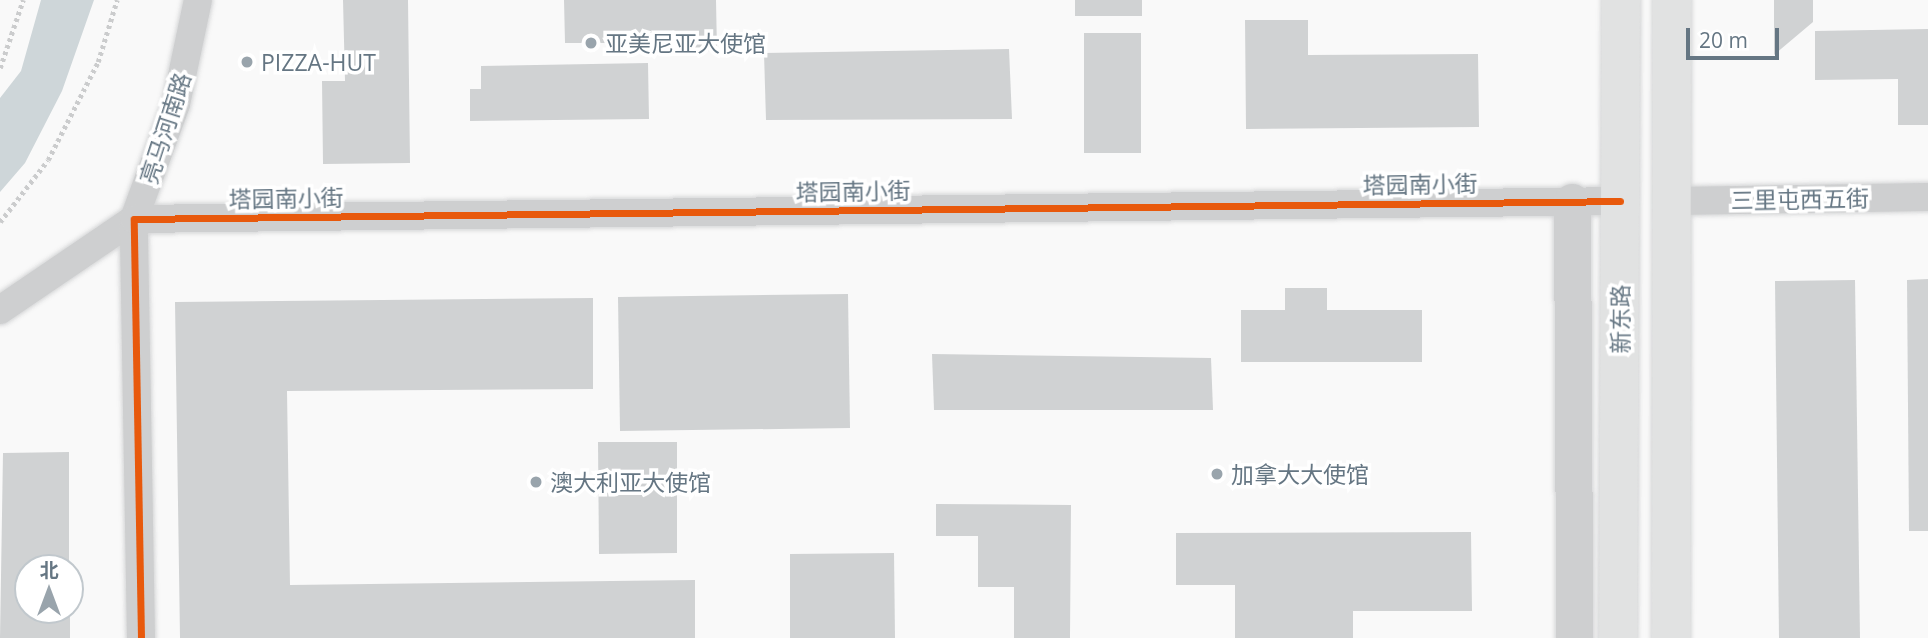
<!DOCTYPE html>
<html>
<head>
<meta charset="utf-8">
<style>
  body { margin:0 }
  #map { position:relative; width:1928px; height:638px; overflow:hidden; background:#f9f9f9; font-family:"Open Sans","Noto Sans SC",sans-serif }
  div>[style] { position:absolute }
  .water>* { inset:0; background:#ced6d9 }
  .building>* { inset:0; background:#d0d2d3 }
  .path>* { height:4.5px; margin-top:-2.25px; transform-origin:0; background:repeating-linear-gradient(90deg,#cbcccd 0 3.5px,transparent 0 7px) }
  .roads { filter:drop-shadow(0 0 2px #d5d6d7) drop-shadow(0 0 2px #d5d6d7) }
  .minor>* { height:28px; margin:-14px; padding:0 14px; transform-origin:14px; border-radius:14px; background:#cecfd0 }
  .tertiary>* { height:37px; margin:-18.5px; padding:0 18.5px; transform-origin:18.5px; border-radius:18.5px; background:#cecfd0 }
  .secondary>* { height:38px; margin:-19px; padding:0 19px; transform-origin:19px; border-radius:19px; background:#e1e2e2 }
  .cycleway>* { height:7px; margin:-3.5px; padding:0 3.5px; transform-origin:3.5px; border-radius:3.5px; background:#e8590c }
  .dots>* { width:19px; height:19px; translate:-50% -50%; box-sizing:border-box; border:4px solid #fff; border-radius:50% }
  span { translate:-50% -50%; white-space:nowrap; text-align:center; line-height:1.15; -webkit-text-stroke:7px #fff; paint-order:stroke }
  .poi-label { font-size:23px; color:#657683 }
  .left { translate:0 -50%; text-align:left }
  .street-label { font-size:23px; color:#657683 }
  .north { position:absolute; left:14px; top:554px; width:70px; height:70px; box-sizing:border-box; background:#fff; border:2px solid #c1c8cd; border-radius:50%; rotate:0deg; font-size:19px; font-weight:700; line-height:28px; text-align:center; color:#657683 }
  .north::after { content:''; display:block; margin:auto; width:24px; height:32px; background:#99a4ac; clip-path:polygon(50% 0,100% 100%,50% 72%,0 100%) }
  .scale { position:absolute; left:1686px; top:28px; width:93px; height:32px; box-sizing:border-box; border:4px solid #657683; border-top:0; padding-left:9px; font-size:21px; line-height:24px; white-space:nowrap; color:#657683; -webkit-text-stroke:5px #fff; paint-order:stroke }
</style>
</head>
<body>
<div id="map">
  <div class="water">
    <i style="clip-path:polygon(41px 0,94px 0,62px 91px,25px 163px,0 192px,0 98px,21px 71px)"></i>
  </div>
  <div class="building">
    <i style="clip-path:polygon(343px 0,408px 0,410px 163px,323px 164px,322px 81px,345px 81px)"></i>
    <i style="clip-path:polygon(564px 0,716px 0,717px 51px,634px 52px,634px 43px,565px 43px)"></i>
    <i style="clip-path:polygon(1075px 0,1142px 0,1142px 16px,1075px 16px)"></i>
    <i style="clip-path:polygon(1774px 0,1813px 0,1813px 22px,1774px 55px)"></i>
    <i style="clip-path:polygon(1245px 20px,1308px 20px,1308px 55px,1478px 54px,1479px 127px,1246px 129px)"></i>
    <i style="clip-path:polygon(1928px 29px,1928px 125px,1898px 125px,1898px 79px,1815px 80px,1815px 31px)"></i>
    <i style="clip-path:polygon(1084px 33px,1141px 33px,1141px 153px,1084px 153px)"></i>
    <i style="clip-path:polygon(1009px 49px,1012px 119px,766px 120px,764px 53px)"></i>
    <i style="clip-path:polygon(648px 63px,649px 119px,470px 121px,470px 89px,481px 89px,481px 66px)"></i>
    <i style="clip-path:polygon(1928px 279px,1928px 531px,1909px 531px,1907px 280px)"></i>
    <i style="clip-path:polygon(1855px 280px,1860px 638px,1779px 638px,1775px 281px)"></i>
    <i style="clip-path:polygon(1285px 288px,1327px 288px,1327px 310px,1422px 310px,1422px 362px,1241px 362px,1241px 310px,1285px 310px)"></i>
    <i style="clip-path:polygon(848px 294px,850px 428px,620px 431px,618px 297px)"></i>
    <i style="clip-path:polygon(593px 298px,593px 389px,287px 391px,290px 585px,695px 580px,695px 638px,180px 638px,175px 302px)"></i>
    <i style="clip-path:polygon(932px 354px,1211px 358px,1213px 410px,934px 410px)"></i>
    <i style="clip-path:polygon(598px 442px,677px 442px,677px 553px,599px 554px)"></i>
    <i style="clip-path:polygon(69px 452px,69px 568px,28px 568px,28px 610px,70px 610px,70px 638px,0 638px,3px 453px)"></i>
    <i style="clip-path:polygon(936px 504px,1071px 505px,1070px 638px,1014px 638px,1014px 587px,978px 587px,978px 536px,936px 536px)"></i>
    <i style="clip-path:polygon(1471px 532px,1472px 611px,1353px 611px,1353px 638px,1235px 638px,1235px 585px,1176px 585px,1176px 533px)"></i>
    <i style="clip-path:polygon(894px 553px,895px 638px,790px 638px,790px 554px)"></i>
  </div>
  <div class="path">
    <i style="left:0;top:68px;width:72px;rotate:-71.3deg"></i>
    <i style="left:0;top:222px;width:78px;rotate:-52.3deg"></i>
    <i style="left:48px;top:160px;width:110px;rotate:-63deg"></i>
    <i style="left:98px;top:62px;width:65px;rotate:-73deg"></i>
  </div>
  <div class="roads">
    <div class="minor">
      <i style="left:1672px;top:201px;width:256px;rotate:-0.9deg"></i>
      <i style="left:0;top:310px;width:162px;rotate:-34.2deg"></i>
      <i style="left:134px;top:219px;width:122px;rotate:-69.9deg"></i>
      <i style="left:176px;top:104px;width:106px;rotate:-78.1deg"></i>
      <i style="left:141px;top:638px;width:419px;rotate:-91deg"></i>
      <i style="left:134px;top:219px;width:1486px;rotate:-0.69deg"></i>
    </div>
    <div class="tertiary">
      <i style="left:1572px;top:202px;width:436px;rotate:89.7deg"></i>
    </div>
    <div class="secondary">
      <i style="left:1618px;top:638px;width:638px;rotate:-89.73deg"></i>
      <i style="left:1671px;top:638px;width:638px;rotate:-89.91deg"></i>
    </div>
  </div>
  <div class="cycleway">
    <i style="left:141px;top:638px;width:419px;rotate:-91deg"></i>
    <i style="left:134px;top:219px;width:1486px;rotate:-0.69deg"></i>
  </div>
  <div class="dots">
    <i style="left:591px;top:43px;background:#99a4ac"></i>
    <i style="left:247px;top:62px;background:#99a4ac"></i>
    <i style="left:1217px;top:474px;background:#99a4ac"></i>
    <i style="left:536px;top:482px;background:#99a4ac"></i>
  </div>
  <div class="poi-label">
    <span class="left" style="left:605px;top:43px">亚美尼亚大使馆</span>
    <span class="left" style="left:261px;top:62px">PIZZA-HUT</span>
    <span class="left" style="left:1231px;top:474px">加拿大大使馆</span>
    <span class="left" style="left:550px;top:482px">澳大利亚大使馆</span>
  </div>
  <div class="street-label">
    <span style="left:165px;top:128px;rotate:-72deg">亮马河南路</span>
    <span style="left:1420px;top:184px;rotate:-1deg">塔园南小街</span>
    <span style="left:853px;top:191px;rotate:-1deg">塔园南小街</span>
    <span style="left:286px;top:198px;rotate:-1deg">塔园南小街</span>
    <span style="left:1800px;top:199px;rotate:-1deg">三里屯西五街</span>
    <span style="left:1620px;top:319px;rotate:-90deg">新东路</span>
  </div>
  <div class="north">北</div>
  <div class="scale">20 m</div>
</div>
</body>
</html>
